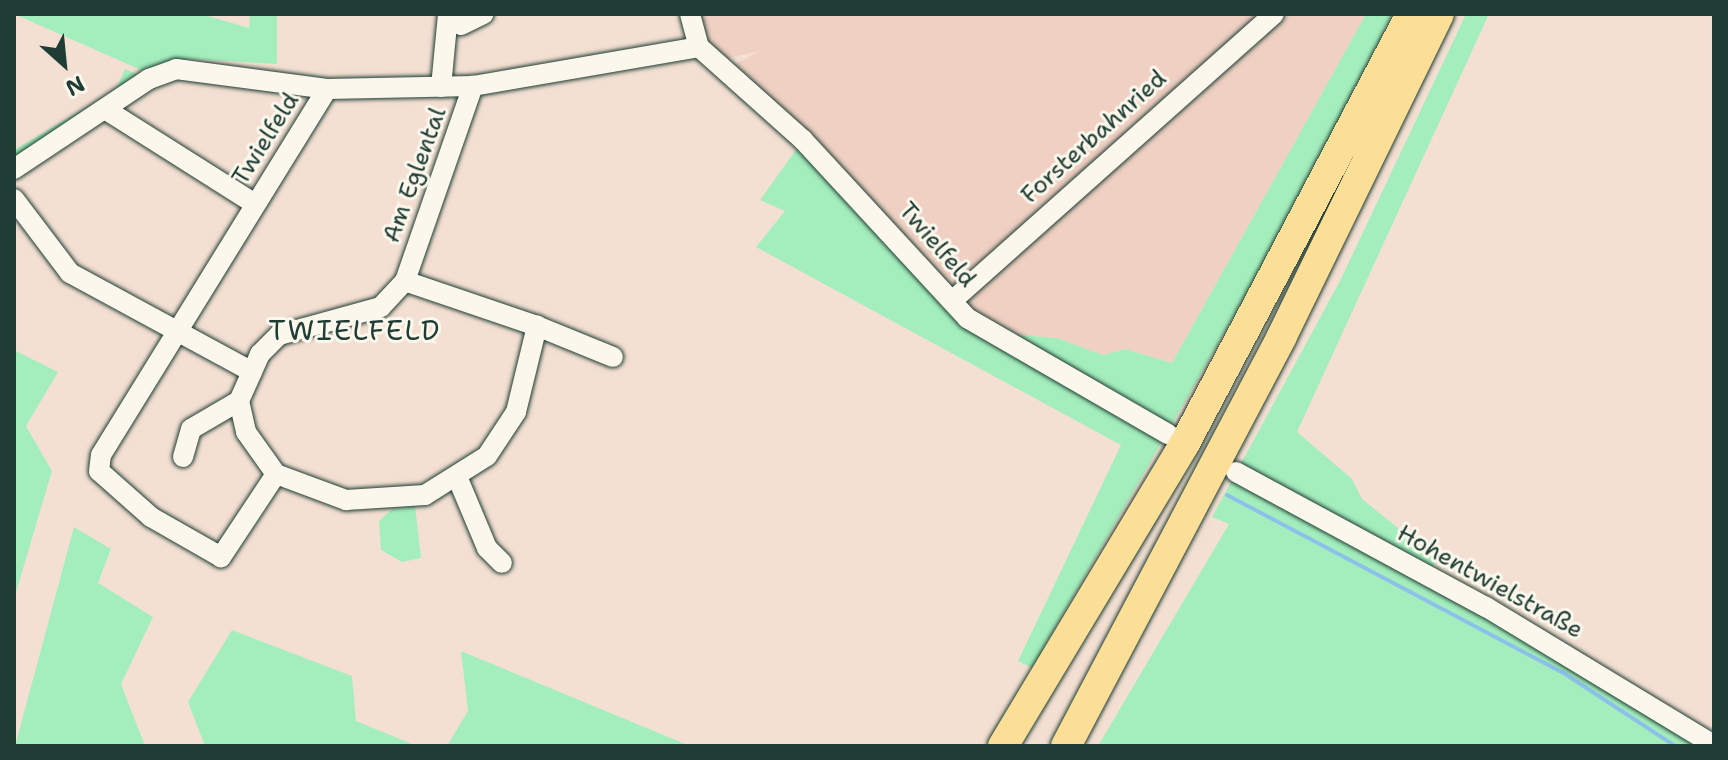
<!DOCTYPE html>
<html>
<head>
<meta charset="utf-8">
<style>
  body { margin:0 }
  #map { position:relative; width:1728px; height:760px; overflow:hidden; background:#f4e0d3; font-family:"Shantell Sans",sans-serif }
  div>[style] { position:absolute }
  .built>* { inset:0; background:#efd0c2 }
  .green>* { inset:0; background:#a4eebd }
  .stream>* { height:4px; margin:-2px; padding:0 2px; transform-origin:2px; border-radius:2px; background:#8cc1e9 }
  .roads { filter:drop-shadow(0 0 2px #1f3d34) drop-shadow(0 0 2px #1f3d34) }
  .minor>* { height:20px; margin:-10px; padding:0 10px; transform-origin:10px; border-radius:10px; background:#fbf7ec }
  .highway>* { height:30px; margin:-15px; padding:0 15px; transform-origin:15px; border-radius:15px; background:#fbdf96 }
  span { translate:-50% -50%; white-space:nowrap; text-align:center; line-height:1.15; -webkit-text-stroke:6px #fbf7ec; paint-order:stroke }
  .street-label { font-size:24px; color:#1f3d34 }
  .quarter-label { font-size:28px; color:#1f3d34; letter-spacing:2px }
  .frame { position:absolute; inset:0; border:16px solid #1f3d34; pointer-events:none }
  .north { position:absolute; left:24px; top:24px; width:80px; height:80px; -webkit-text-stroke:6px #fbf7ec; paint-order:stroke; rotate:153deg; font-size:22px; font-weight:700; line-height:32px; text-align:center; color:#1f3d34 }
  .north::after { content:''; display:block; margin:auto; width:28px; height:36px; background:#1f3d34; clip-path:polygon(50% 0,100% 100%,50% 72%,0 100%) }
</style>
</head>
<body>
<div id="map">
  <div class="built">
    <i style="clip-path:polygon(700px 14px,1366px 14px,1172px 363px,1125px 349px,1103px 355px,1057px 338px,986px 332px,726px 69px,760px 51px,724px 59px,705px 43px)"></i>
  </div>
  <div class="green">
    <i style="clip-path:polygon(14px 14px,201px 14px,249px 28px,250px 14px,277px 14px,277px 64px,190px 59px,148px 73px)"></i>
    <i style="clip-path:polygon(1366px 14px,1392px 14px,1319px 168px,1032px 668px,1018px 661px,1121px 445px,756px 247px,785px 211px,760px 200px,803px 140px,986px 332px,1057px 338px,1103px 355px,1125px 349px,1172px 363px)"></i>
    <i style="clip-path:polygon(1466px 14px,1489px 14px,1297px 432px,1352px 479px,1362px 499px,1438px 560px,1426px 574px,1714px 746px,1098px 746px,1229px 524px,1212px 517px,1341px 279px)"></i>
    <i style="clip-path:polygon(125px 69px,149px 79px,14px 169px,14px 150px,116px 90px)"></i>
    <i style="clip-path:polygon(14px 350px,58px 372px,26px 426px,52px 471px,14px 599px)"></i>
    <i style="clip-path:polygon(415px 506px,421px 558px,402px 562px,381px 550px,379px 521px,392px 509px)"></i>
    <i style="clip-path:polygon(74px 527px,111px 549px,98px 583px,153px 617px,121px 684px,145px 746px,15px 746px)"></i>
    <i style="clip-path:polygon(232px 630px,352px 676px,356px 721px,417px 746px,205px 746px,188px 702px)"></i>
    <i style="clip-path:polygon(461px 651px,690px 746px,447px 746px,468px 711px)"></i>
  </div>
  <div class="stream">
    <i style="left:1227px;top:495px;width:379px;rotate:27.9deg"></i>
    <i style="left:1562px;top:672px;width:135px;rotate:33.2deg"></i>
  </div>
  <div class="roads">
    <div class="minor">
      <i style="left:690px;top:14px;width:34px;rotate:75deg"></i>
      <i style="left:699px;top:47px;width:140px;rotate:41.8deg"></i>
      <i style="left:803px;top:140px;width:242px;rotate:47.3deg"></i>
      <i style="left:967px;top:318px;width:232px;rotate:30deg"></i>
      <i style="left:461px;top:25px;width:25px;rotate:-26deg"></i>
      <i style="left:441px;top:87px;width:73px;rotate:-84.5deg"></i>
      <i style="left:108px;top:111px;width:174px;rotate:32.3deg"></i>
      <i style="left:14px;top:169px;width:162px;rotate:-33.7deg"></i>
      <i style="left:149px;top:79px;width:29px;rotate:-20deg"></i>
      <i style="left:176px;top:69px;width:152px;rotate:7.5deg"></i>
      <i style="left:14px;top:199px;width:93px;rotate:52.9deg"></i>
      <i style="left:70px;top:273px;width:207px;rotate:28.5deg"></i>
      <i style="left:405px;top:281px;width:35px;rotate:133deg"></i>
      <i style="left:381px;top:307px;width:106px;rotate:164.6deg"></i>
      <i style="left:279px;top:335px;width:27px;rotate:135deg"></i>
      <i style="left:260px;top:354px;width:51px;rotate:114.1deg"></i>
      <i style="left:239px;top:401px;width:32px;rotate:77deg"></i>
      <i style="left:246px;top:432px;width:52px;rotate:54.5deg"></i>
      <i style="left:276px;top:474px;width:75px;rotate:20.4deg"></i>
      <i style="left:346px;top:500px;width:79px;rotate:-3.6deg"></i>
      <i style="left:425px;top:495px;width:73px;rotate:-32.2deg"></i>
      <i style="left:487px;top:456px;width:53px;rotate:-56.6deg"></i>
      <i style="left:516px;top:412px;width:89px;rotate:-76.3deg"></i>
      <i style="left:537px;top:326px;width:139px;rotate:-161.2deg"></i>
      <i style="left:405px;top:281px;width:207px;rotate:-70.8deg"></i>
      <i style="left:952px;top:301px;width:431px;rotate:-41.7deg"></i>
      <i style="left:537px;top:326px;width:82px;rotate:22.2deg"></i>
      <i style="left:183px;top:457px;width:29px;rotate:-74deg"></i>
      <i style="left:191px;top:429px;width:56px;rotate:-30.3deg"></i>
      <i style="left:1236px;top:472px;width:284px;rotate:28.4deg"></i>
      <i style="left:1486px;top:607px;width:267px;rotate:31.2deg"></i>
      <i style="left:276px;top:474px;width:100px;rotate:123.5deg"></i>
      <i style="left:221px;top:557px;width:81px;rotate:-150.3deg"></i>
      <i style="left:151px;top:517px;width:69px;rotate:-138.5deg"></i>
      <i style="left:99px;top:471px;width:16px;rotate:-83deg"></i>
      <i style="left:101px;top:455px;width:430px;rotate:-58.3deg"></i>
      <i style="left:327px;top:89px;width:146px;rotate:-1.2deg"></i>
      <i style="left:473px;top:86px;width:229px;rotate:-9.8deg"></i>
      <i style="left:458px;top:479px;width:75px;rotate:67.2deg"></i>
      <i style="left:487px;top:548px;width:21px;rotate:45deg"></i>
    </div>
    <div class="highway">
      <i style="left:1003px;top:746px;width:353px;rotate:-59deg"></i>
      <i style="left:1185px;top:443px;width:485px;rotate:-62.2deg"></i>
      <i style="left:1066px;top:746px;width:463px;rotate:-62.2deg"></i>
      <i style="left:1282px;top:336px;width:358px;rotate:-64deg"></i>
    </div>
  </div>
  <div class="street-label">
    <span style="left:1094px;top:137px;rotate:-42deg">Forsterbahnried</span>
    <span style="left:266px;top:139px;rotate:-58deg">Twielfeld</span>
    <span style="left:415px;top:175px;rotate:-70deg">Am Eglental</span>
    <span style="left:937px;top:245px;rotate:49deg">Twielfeld</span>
    <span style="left:1490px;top:582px;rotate:29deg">Hohentwielstraße</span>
  </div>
  <div class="quarter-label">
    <span style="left:355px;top:330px">TWIELFELD</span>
  </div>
  <div class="frame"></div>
  <div class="north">N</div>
</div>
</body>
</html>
